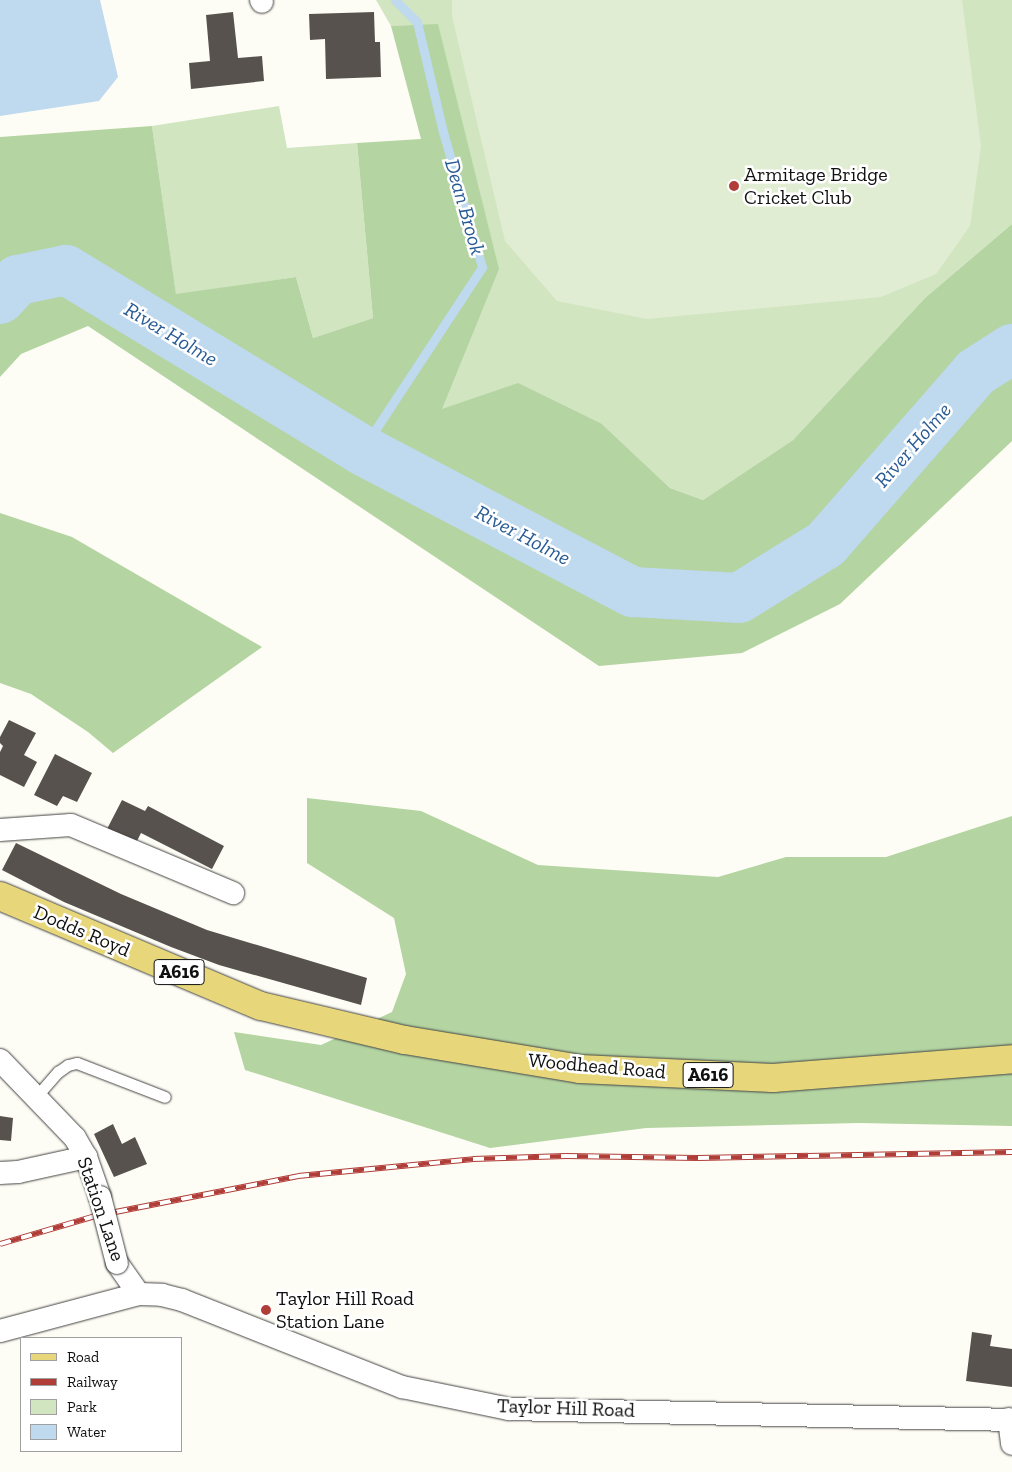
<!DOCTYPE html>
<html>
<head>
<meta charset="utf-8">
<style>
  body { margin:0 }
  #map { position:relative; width:1012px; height:1472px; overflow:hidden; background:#fefdf5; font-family:"Zilla Slab",serif }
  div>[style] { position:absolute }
  .green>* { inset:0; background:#d1e5c1 }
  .forest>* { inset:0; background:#b4d4a2 }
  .pitch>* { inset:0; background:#e1edd2 }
  .water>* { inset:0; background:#bfd9ef }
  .stream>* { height:9px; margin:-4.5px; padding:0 4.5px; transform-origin:4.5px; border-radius:4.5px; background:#bfd9ef }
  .river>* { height:50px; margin:-25px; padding:0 25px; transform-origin:25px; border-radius:25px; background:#bfd9ef }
  .building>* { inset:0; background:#58524e }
  .roads { filter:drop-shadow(0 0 1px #434343) drop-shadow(0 0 1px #434343) }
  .lane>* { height:11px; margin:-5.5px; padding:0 5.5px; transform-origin:5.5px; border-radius:5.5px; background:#fff }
  .street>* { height:22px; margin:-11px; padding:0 11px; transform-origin:11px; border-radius:11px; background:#fff }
  .primary>* { height:28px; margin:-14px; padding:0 14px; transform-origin:14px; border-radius:14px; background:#e8d77a }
  .rail>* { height:5.5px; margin-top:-2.75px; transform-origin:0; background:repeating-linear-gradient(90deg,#fff 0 11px,#b03d38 0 22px); box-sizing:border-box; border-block:1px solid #b03d38 }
  .bridges { filter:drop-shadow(0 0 1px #434343) drop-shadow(0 0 1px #434343) }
  .street-bridge>* { height:22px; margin:-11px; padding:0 11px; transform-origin:11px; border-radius:11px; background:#fff }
  .dots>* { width:14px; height:14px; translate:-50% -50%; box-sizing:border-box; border:2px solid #fff; border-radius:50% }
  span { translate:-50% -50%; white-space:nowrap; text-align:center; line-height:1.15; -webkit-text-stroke:5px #fff; paint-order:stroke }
  .shield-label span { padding:1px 4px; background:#fff; border:1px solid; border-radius:4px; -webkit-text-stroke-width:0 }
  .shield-label { font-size:19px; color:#101010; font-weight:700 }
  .poi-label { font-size:20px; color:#101010 }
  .left { translate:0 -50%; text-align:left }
  .street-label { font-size:20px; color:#101010 }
  .water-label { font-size:21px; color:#285b94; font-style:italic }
  .legend { position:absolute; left:20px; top:1337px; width:162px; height:115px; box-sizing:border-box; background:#fff; border:1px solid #9f9f9f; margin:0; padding:6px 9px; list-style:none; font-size:15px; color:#101010 }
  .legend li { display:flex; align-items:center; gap:10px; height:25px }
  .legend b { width:25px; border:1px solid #9f9f9f }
</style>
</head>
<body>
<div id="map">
  <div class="green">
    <i style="clip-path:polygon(376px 0,1012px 0,1012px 224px,925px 298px,793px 440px,703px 500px,670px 488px,602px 424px,441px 409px,463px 355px,438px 25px,391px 26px)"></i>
    <i style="clip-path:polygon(279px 106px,287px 148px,357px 143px,373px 318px,313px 338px,296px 277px,176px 295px,152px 126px)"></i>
  </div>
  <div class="forest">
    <i style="clip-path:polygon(438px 24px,499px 269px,442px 409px,518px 383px,602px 424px,670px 488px,703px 500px,793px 440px,925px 298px,1012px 224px,1012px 441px,840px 604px,742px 653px,599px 666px,88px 326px,21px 354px,0 377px,0 137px,152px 126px,176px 294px,296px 277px,313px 338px,373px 318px,357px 143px,421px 139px,391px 26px)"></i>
    <i style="clip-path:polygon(0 513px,72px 537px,262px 647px,113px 753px,88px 732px,31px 694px,0 683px)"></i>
    <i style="clip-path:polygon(307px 798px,421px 811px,538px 865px,718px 877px,786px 857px,886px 857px,1012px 816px,1012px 1126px,859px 1123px,646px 1128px,490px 1148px,245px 1070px,234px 1032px,321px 1045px,392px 1012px,406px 974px,394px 918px,307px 863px)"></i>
  </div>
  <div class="pitch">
    <i style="clip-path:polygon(452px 0,962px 0,981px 146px,970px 226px,936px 274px,881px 297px,647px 319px,557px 301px,505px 241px,452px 16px)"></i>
  </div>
  <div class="water">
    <i style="clip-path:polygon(0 0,100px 0,118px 77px,99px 101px,0 116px)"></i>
  </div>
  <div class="stream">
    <i style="left:362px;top:450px;width:219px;rotate:-56.7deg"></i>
    <i style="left:482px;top:267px;width:141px;rotate:-106.1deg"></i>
    <i style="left:443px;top:132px;width:113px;rotate:-103.3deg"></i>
    <i style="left:417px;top:22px;width:31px;rotate:-135deg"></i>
  </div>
  <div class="river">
    <i style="left:0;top:299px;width:26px;rotate:-47deg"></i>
    <i style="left:18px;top:280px;width:49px;rotate:-11.8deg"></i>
    <i style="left:66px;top:270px;width:346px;rotate:31.3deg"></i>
    <i style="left:362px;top:450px;width:306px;rotate:27.7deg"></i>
    <i style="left:633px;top:592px;width:106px;rotate:3.2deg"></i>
    <i style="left:739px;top:598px;width:102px;rotate:-31.8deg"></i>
    <i style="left:826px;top:544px;width:228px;rotate:-48.9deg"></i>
    <i style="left:976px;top:372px;width:43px;rotate:-32.6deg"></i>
  </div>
  <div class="building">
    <i style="clip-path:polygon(233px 12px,238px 58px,262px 56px,264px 81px,191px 89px,189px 63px,210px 61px,206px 15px)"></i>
    <i style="clip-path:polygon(374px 12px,375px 42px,380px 42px,381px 77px,326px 79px,325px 39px,310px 40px,309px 14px)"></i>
    <i style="clip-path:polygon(9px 720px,36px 733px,24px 755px,37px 762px,24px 787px,0 775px,0 752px,3px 746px,0 743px,0 737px)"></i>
    <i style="clip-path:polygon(55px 754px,92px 773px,77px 802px,63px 796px,57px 806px,34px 795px)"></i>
    <i style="clip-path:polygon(122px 800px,145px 811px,148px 806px,224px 846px,212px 869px,141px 833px,136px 843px,107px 829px)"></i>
    <i style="clip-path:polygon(16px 843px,121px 894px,207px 930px,367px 978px,361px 1005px,219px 965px,171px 947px,64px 902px,2px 870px)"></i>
    <i style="clip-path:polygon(0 1116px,13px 1118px,11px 1141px,0 1140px)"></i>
    <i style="clip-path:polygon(113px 1124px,122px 1144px,135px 1137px,147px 1164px,114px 1177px,94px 1134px)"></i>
    <i style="clip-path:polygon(972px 1332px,992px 1335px,990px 1346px,1012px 1349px,1012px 1387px,966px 1381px)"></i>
  </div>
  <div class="roads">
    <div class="lane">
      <i style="left:35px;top:1098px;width:35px;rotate:-49deg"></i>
      <i style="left:58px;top:1072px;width:12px;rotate:-35deg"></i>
      <i style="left:68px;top:1065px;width:9px;rotate:-13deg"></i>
      <i style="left:77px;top:1063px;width:94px;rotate:21.1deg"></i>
    </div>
    <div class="street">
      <i style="left:261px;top:0;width:2px;rotate:63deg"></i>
      <i style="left:0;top:830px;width:71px;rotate:-4deg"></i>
      <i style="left:71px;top:825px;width:176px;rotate:22.8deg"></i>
      <i style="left:0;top:1060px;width:108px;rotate:46.1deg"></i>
      <i style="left:75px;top:1138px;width:22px;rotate:60deg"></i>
      <i style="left:86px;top:1157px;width:42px;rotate:70.7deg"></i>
      <i style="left:0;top:1173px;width:18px;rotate:-3deg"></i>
      <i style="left:18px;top:1172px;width:70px;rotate:-12.4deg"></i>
      <i style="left:117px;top:1263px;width:38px;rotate:55deg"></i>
      <i style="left:0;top:1331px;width:144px;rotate:-14.9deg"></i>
      <i style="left:139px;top:1294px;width:23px;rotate:2deg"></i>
      <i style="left:162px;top:1295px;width:21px;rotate:14deg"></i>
      <i style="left:182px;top:1300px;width:237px;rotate:21.6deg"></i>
      <i style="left:402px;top:1387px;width:109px;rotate:11.6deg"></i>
      <i style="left:509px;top:1409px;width:503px;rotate:1.25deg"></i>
      <i style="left:1009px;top:1419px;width:25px;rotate:83deg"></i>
    </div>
    <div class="primary">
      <i style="left:0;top:896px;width:283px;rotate:22.9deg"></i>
      <i style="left:261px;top:1006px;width:148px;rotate:13.3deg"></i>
      <i style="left:405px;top:1040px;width:177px;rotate:9.4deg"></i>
      <i style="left:580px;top:1069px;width:193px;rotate:2.7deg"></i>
      <i style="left:773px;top:1078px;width:240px;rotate:-4.5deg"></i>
    </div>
  </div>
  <div class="rail">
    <i style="left:0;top:1244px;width:99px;rotate:-16.4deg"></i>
    <i style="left:95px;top:1216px;width:207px;rotate:-11.1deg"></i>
    <i style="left:298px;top:1176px;width:176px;rotate:-5.5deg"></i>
    <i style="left:473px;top:1159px;width:93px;rotate:-1.8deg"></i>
    <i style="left:566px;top:1156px;width:132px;rotate:0.9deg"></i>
    <i style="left:698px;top:1158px;width:314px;rotate:-1.1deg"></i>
  </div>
  <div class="bridges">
    <div class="street-bridge">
      <i style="left:100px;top:1197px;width:68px;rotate:75.6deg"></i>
    </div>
  </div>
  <div class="dots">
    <i style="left:734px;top:186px;background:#b03d38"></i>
    <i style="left:266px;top:1310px;background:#b03d38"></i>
  </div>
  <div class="shield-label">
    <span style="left:179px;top:972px">A616</span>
    <span style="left:708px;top:1075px">A616</span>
  </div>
  <div class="poi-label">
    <span class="left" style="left:744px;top:186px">Armitage Bridge<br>Cricket Club</span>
    <span class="left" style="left:276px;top:1310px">Taylor Hill Road<br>Station Lane</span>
  </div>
  <div class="street-label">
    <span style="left:82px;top:931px;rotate:23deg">Dodds Royd</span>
    <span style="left:597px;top:1066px;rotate:5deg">Woodhead Road</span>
    <span style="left:101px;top:1209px;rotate:71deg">Station Lane</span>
    <span style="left:566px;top:1408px;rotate:2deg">Taylor Hill Road</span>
  </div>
  <div class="water-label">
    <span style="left:465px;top:207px;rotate:74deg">Dean Brook</span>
    <span style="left:171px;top:334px;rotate:31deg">River Holme</span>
    <span style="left:913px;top:445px;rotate:-49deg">River Holme</span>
    <span style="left:523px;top:535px;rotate:28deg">River Holme</span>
  </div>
  <ul class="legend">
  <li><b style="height:6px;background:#e8d77a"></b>Road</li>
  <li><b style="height:6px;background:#b03d38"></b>Railway</li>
  <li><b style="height:14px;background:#d1e5c1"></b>Park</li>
  <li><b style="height:14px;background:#bfd9ef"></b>Water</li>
  </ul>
</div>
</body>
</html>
